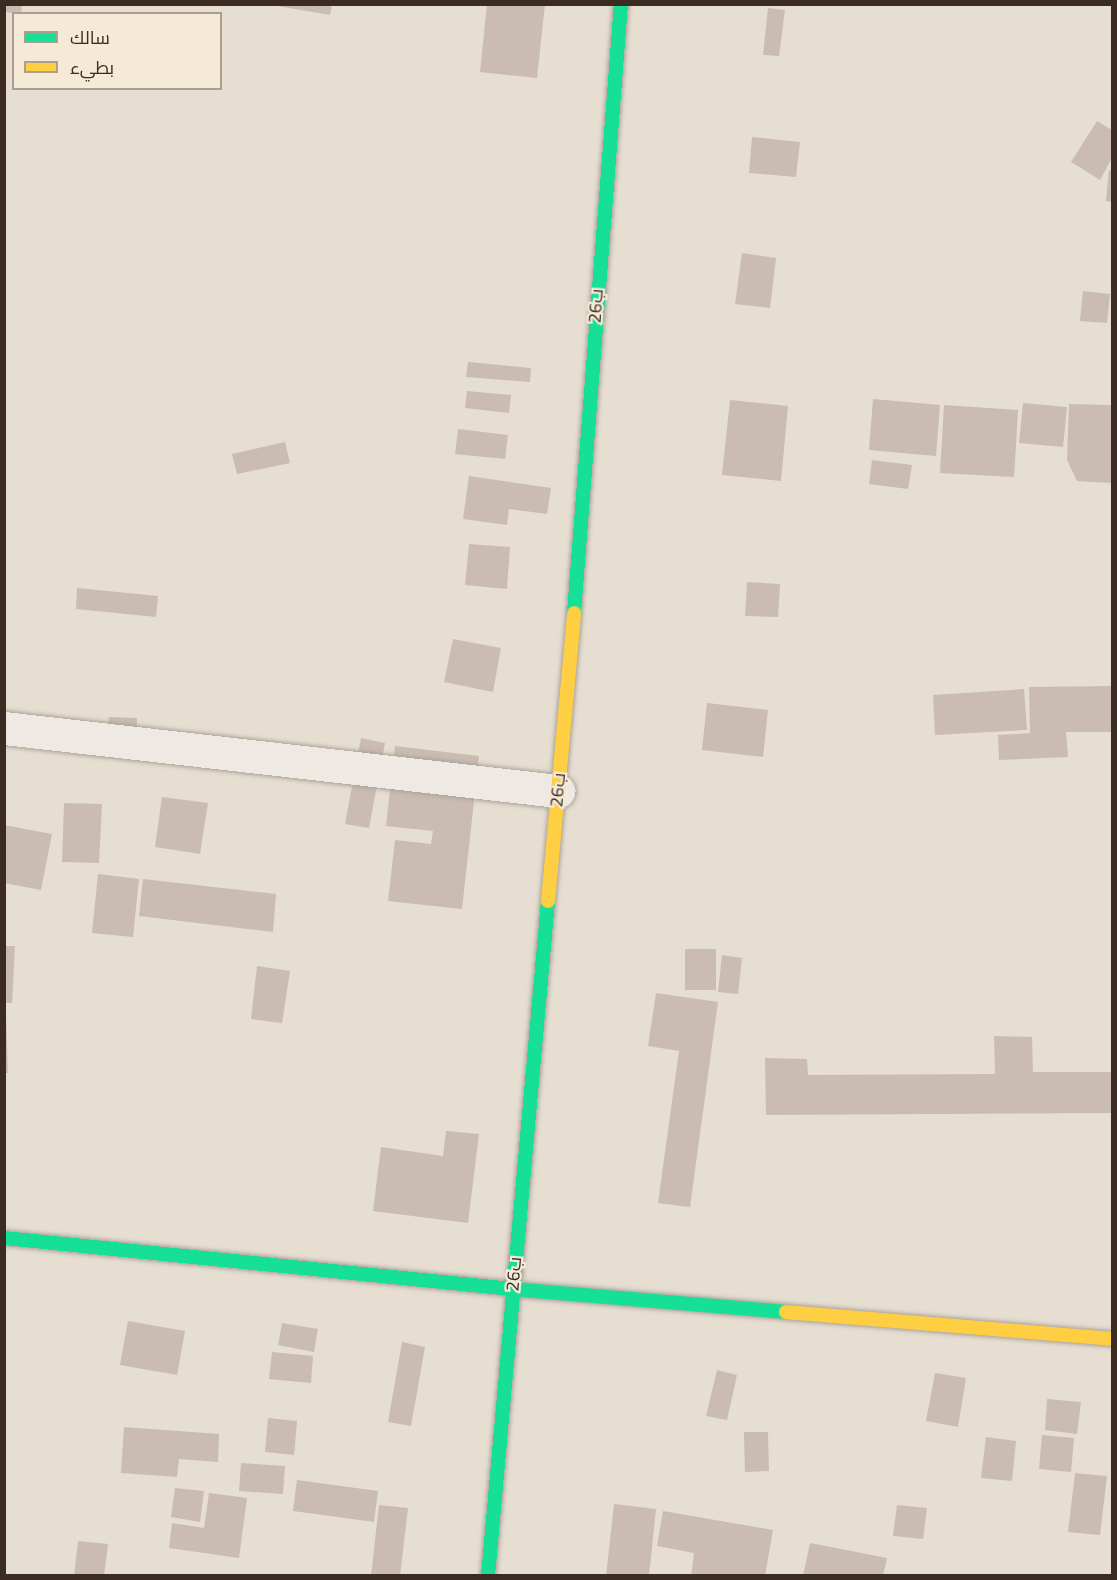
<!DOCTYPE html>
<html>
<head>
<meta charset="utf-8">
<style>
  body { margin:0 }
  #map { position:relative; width:1117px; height:1580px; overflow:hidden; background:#e6ded1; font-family:Georgia,Cairo,serif }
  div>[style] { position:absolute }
  .building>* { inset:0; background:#cabcb2 }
  .roads { filter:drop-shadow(0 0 2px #aca399) drop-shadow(0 0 2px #aca399) }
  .street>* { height:33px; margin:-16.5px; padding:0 16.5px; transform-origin:16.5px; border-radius:16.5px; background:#eee9e2 }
  .fast>* { height:14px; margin:-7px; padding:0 7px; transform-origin:7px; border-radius:7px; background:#16e098 }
  .slow>* { height:14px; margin:-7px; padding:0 7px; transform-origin:7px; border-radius:7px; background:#ffcf43 }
  span { translate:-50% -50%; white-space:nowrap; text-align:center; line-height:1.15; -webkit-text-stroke:4.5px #f5ead8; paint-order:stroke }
  .street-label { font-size:18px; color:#3b2b21 }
  .frame { position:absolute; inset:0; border:6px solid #3b2b21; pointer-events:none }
  .legend { position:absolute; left:12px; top:12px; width:210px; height:78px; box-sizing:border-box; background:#f5ead8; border:2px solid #ab9e8f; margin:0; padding:8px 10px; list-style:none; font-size:18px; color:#3b2b21 }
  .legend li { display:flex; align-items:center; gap:12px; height:30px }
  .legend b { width:30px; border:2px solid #ab9e8f }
</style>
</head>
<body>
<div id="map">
  <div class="building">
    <i style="clip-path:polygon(4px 4px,22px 4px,21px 14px,4px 12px)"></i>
    <i style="clip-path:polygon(266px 4px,332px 4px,330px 15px)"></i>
    <i style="clip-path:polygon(487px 4px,545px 4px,537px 78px,480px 72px)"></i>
    <i style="clip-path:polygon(768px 8px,785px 10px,779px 56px,763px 55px)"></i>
    <i style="clip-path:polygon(1097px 121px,1112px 130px,1112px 158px,1100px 180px,1071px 162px)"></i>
    <i style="clip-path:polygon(752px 137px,800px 142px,796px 177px,749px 173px)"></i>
    <i style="clip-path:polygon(1109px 170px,1112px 171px,1112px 202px,1106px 201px)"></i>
    <i style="clip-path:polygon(742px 253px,776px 258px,770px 308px,735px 304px)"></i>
    <i style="clip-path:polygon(1083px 291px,1110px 294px,1107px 323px,1080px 321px)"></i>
    <i style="clip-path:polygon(468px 362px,531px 368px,530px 382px,466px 377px)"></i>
    <i style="clip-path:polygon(467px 391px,511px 395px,509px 413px,465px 408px)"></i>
    <i style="clip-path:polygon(873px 399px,940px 405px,936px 456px,869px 450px)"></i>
    <i style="clip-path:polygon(730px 400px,788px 406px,781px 481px,722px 475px)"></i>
    <i style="clip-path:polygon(1023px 403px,1067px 407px,1063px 447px,1019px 443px)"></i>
    <i style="clip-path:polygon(1069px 404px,1112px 405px,1112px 483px,1077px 481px,1067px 460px)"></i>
    <i style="clip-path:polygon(944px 405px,1018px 410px,1014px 477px,940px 473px)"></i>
    <i style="clip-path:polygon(458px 429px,508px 435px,505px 459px,455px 454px)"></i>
    <i style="clip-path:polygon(285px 442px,290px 463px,237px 474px,232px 454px)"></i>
    <i style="clip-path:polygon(872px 460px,912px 465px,908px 489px,869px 484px)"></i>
    <i style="clip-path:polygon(469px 476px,551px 488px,547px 514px,509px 509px,507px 525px,463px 519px)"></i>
    <i style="clip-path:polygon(469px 544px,510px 547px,507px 589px,465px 585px)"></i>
    <i style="clip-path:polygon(747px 582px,780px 584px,778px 617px,745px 616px)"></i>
    <i style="clip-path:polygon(77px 588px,158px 596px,156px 617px,76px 609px)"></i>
    <i style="clip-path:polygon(453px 639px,501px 648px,493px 692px,444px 682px)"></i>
    <i style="clip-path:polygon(1112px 686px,1112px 732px,1066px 732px,1068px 757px,999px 760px,998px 735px,1030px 733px,1029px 687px)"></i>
    <i style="clip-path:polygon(1024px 689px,1027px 730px,935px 735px,933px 695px)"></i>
    <i style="clip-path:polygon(707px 703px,768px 710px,763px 757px,702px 750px)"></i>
    <i style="clip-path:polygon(109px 717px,137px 718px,136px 751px,107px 749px)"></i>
    <i style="clip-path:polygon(361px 738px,385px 743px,369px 828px,345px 824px)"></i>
    <i style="clip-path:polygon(395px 746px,479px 756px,462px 909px,388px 901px,395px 840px,431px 844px,433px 831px,386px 826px)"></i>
    <i style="clip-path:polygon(162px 797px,208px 803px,200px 854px,155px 847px)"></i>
    <i style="clip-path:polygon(64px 803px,102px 804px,99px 863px,62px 862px)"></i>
    <i style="clip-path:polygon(4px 825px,52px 834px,41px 890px,4px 883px)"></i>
    <i style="clip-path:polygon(98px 874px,139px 879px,133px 937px,92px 933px)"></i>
    <i style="clip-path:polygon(143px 879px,276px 894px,273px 932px,139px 916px)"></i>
    <i style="clip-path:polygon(4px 946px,15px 946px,12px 1003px,4px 1003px)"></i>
    <i style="clip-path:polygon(685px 949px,716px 949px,716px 990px,685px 990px)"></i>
    <i style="clip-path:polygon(722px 955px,742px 958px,738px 994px,718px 992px)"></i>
    <i style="clip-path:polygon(257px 966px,290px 971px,282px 1023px,251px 1019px)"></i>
    <i style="clip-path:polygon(656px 993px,718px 1002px,690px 1207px,658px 1203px,679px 1051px,648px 1046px)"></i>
    <i style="clip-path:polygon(4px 1013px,6px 1013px,8px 1073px,4px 1073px)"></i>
    <i style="clip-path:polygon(994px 1036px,1032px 1037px,1033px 1072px,1112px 1072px,1112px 1113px,766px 1115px,765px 1058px,807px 1059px,808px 1075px,995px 1074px)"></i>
    <i style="clip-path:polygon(446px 1131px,479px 1134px,468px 1223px,373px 1211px,381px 1147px,443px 1156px)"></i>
    <i style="clip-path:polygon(128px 1321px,185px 1331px,177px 1375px,120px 1365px)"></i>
    <i style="clip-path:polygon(282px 1323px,318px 1329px,314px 1352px,278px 1345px)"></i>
    <i style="clip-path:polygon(402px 1342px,425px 1347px,411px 1426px,388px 1422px)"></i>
    <i style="clip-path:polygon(272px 1352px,313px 1356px,311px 1383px,269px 1379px)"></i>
    <i style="clip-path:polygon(717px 1370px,737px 1375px,727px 1420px,706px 1416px)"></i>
    <i style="clip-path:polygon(935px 1373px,966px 1378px,958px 1427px,926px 1421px)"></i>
    <i style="clip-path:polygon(1047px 1399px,1081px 1402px,1077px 1434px,1045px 1430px)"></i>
    <i style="clip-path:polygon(268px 1418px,297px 1421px,294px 1455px,265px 1452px)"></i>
    <i style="clip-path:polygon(124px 1427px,219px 1434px,218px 1462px,179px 1459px,177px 1477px,121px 1473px)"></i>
    <i style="clip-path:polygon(744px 1432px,768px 1432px,769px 1471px,745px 1472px)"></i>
    <i style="clip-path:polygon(1042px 1435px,1074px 1438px,1071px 1472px,1039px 1469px)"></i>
    <i style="clip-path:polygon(986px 1437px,1016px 1441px,1012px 1481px,981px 1478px)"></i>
    <i style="clip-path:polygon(241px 1463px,285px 1466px,283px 1494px,239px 1491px)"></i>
    <i style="clip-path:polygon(1075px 1473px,1107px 1476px,1100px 1535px,1068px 1532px)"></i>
    <i style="clip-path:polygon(297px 1480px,378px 1491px,374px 1522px,293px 1511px)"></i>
    <i style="clip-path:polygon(175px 1488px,204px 1491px,200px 1522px,171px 1517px)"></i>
    <i style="clip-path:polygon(209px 1493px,247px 1498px,239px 1558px,169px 1548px,172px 1523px,204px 1528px)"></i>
    <i style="clip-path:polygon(614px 1504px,656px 1509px,649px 1576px,606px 1576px)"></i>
    <i style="clip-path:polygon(379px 1505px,408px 1508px,400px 1576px,371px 1576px)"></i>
    <i style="clip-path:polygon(897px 1505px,927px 1508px,923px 1539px,893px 1536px)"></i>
    <i style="clip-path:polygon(663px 1511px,773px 1530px,765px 1576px,691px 1576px,694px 1553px,657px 1546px)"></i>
    <i style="clip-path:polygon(78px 1541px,108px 1544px,104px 1576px,74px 1576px)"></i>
    <i style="clip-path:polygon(810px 1543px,887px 1558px,883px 1576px,803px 1576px)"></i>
  </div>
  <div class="roads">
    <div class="street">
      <i style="left:4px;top:728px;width:558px;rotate:6.49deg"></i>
    </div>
    <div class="fast">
      <i style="left:574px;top:613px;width:611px;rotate:-85.59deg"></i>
      <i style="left:4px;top:1238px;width:511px;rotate:5.73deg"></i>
      <i style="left:512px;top:1289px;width:275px;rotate:4.8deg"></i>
      <i style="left:488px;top:1576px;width:678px;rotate:-84.92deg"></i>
    </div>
    <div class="slow">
      <i style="left:548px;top:901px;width:289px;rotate:-84.8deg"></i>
      <i style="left:786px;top:1312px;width:327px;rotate:4.7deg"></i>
    </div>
  </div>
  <div class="street-label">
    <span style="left:596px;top:306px;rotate:-86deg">26ب</span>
    <span style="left:558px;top:790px;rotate:-85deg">26ب</span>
    <span style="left:514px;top:1274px;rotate:-85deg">26ب</span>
  </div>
  <div class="frame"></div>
  <ul class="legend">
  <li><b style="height:8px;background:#16e098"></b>سالك</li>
  <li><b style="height:8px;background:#ffcf43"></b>بطيء</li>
  </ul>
</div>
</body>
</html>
